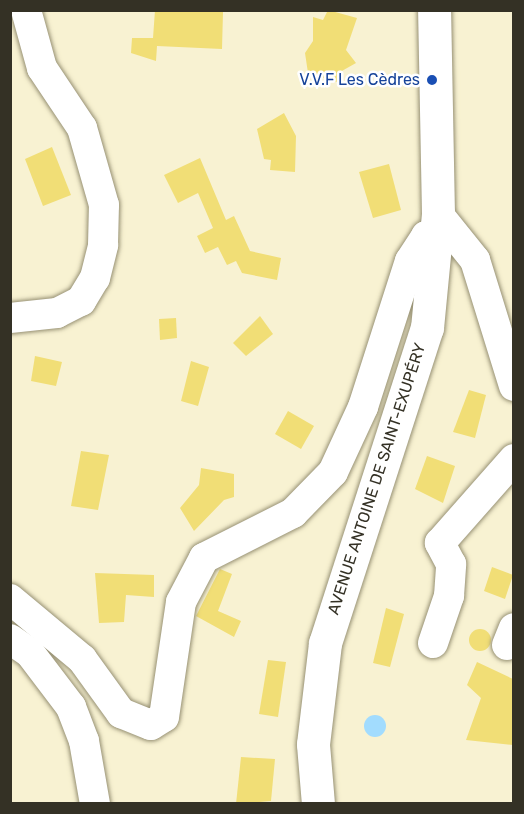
<!DOCTYPE html>
<html>
<head>
<meta charset="utf-8">
<style>
  body { margin:0 }
  #map { position:relative; width:524px; height:814px; overflow:hidden; background:#f8f2d2; font-family:Rubik,sans-serif }
  div>[style] { position:absolute }
  .water>* { inset:0; background:#a2dcfe }
  .round { border-radius:50% }
  .building>* { inset:0; background:#f1de76 }
  .roads { filter:drop-shadow(0 0 2px #979174) drop-shadow(0 0 2px #979174) }
  .minor>* { height:30px; margin:-15px; padding:0 15px; transform-origin:15px; border-radius:15px; background:#fff }
  .major>* { height:33px; margin:-16.5px; padding:0 16.5px; transform-origin:16.5px; border-radius:16.5px; background:#fff }
  .dots>* { width:16px; height:16px; translate:-50% -50%; box-sizing:border-box; border:3px solid #fff; border-radius:50% }
  span { translate:-50% -50%; white-space:nowrap; text-align:center; line-height:1.15; -webkit-text-stroke:5px #fff; paint-order:stroke }
  .transit-label { font-size:16px; color:#164399 }
  .right { translate:-100% -50%; text-align:right }
  .street-label { font-size:16px; color:#343125 }
  .frame { position:absolute; inset:0; border:12px solid #343125; pointer-events:none }
</style>
</head>
<body>
<div id="map">
  <div class="water">
    <i class="round" style="left:364px;top:715px;width:22px;height:22px"></i>
  </div>
  <div class="building">
    <i style="clip-path:polygon(155px 10px,223px 12px,222px 49px,157px 46px,156px 61px,131px 53px,132px 38px,153px 38px)"></i>
    <i style="clip-path:polygon(328px 10px,357px 18px,346px 50px,356px 63px,340px 72px,337px 82px,308px 73px,305px 53px,313px 41px,313px 17px,323px 20px)"></i>
    <i style="clip-path:polygon(284px 113px,296px 136px,295px 172px,270px 170px,271px 160px,264px 159px,257px 129px)"></i>
    <i style="clip-path:polygon(52px 147px,71px 195px,43px 206px,25px 159px)"></i>
    <i style="clip-path:polygon(200px 158px,226px 220px,234px 216px,250px 251px,281px 258px,277px 280px,242px 273px,236px 261px,227px 265px,218px 247px,205px 253px,197px 236px,213px 228px,198px 193px,178px 203px,164px 175px)"></i>
    <i style="clip-path:polygon(389px 164px,401px 210px,373px 218px,359px 172px)"></i>
    <i style="clip-path:polygon(260px 316px,273px 334px,246px 356px,233px 343px)"></i>
    <i style="clip-path:polygon(176px 318px,177px 338px,160px 340px,159px 319px)"></i>
    <i style="clip-path:polygon(35px 356px,62px 362px,56px 386px,31px 381px)"></i>
    <i style="clip-path:polygon(191px 361px,209px 367px,198px 406px,181px 401px)"></i>
    <i style="clip-path:polygon(469px 390px,486px 395px,475px 438px,453px 432px)"></i>
    <i style="clip-path:polygon(288px 411px,314px 426px,301px 449px,275px 434px)"></i>
    <i style="clip-path:polygon(81px 451px,109px 455px,98px 510px,71px 506px)"></i>
    <i style="clip-path:polygon(427px 456px,455px 466px,443px 503px,415px 489px)"></i>
    <i style="clip-path:polygon(201px 468px,234px 474px,234px 497px,224px 500px,194px 531px,180px 508px,199px 485px)"></i>
    <i style="clip-path:polygon(492px 567px,513px 575px,505px 599px,484px 591px)"></i>
    <i style="clip-path:polygon(220px 569px,232px 574px,218px 611px,241px 621px,234px 637px,196px 616px)"></i>
    <i style="clip-path:polygon(95px 573px,154px 575px,154px 597px,126px 595px,124px 622px,99px 623px)"></i>
    <i style="clip-path:polygon(386px 608px,404px 614px,390px 667px,373px 663px)"></i>
    <i class="round" style="left:469px;top:629px;width:22px;height:22px"></i>
    <i style="clip-path:polygon(268px 660px,286px 662px,278px 717px,259px 714px)"></i>
    <i style="clip-path:polygon(477px 662px,513px 679px,513px 745px,466px 740px,481px 698px,467px 685px)"></i>
    <i style="clip-path:polygon(241px 757px,275px 759px,271px 801px,236px 804px)"></i>
  </div>
  <div class="roads">
    <div class="minor">
      <i style="left:438px;top:214px;width:59px;rotate:51.2deg"></i>
      <i style="left:475px;top:260px;width:132px;rotate:72.8deg"></i>
      <i style="left:10px;top:318px;width:47px;rotate:-6.1deg"></i>
      <i style="left:57px;top:313px;width:27px;rotate:-27deg"></i>
      <i style="left:81px;top:301px;width:27px;rotate:-59deg"></i>
      <i style="left:95px;top:278px;width:34px;rotate:-76deg"></i>
      <i style="left:103px;top:245px;width:40px;rotate:-88.6deg"></i>
      <i style="left:104px;top:205px;width:80px;rotate:-105.9deg"></i>
      <i style="left:82px;top:128px;width:72px;rotate:-123.7deg"></i>
      <i style="left:42px;top:68px;width:60px;rotate:-105.4deg"></i>
      <i style="left:10px;top:599px;width:94px;rotate:39.8deg"></i>
      <i style="left:82px;top:659px;width:67px;rotate:54.2deg"></i>
      <i style="left:121px;top:713px;width:32px;rotate:22deg"></i>
      <i style="left:151px;top:725px;width:15px;rotate:-32deg"></i>
      <i style="left:164px;top:717px;width:116px;rotate:-81.6deg"></i>
      <i style="left:181px;top:602px;width:50px;rotate:-62.4deg"></i>
      <i style="left:204px;top:558px;width:100px;rotate:-26.8deg"></i>
      <i style="left:293px;top:513px;width:57px;rotate:-45.7deg"></i>
      <i style="left:333px;top:472px;width:72px;rotate:-65.2deg"></i>
      <i style="left:363px;top:407px;width:153px;rotate:-72.2deg"></i>
      <i style="left:410px;top:261px;width:30px;rotate:-57deg"></i>
      <i style="left:426px;top:236px;width:11px;rotate:-15deg"></i>
      <i style="left:10px;top:639px;width:24px;rotate:35deg"></i>
      <i style="left:30px;top:653px;width:68px;rotate:52.8deg"></i>
      <i style="left:71px;top:707px;width:36px;rotate:69deg"></i>
      <i style="left:84px;top:741px;width:64px;rotate:80.1deg"></i>
      <i style="left:433px;top:643px;width:50px;rotate:-71.2deg"></i>
      <i style="left:449px;top:596px;width:32px;rotate:-86deg"></i>
      <i style="left:451px;top:564px;width:24px;rotate:-118deg"></i>
      <i style="left:440px;top:543px;width:112px;rotate:-48.6deg"></i>
      <i style="left:507px;top:645px;width:18px;rotate:-68deg"></i>
    </div>
    <div class="major">
      <i style="left:318px;top:804px;width:60px;rotate:-94.8deg"></i>
      <i style="left:313px;top:744px;width:102px;rotate:-83.2deg"></i>
      <i style="left:325px;top:643px;width:331px;rotate:-72.1deg"></i>
      <i style="left:427px;top:328px;width:115px;rotate:-84.5deg"></i>
      <i style="left:438px;top:214px;width:204px;rotate:-91.1deg"></i>
    </div>
  </div>
  <div class="dots">
    <i style="left:432px;top:80px;background:#1a4fb4"></i>
  </div>
  <div class="transit-label">
    <span class="right" style="left:420px;top:80px">V.V.F Les Cèdres</span>
  </div>
  <div class="street-label">
    <span style="left:377px;top:479px;rotate:-72deg">AVENUE ANTOINE DE SAINT-EXUPÉRY</span>
  </div>
  <div class="frame"></div>
</div>
</body>
</html>
